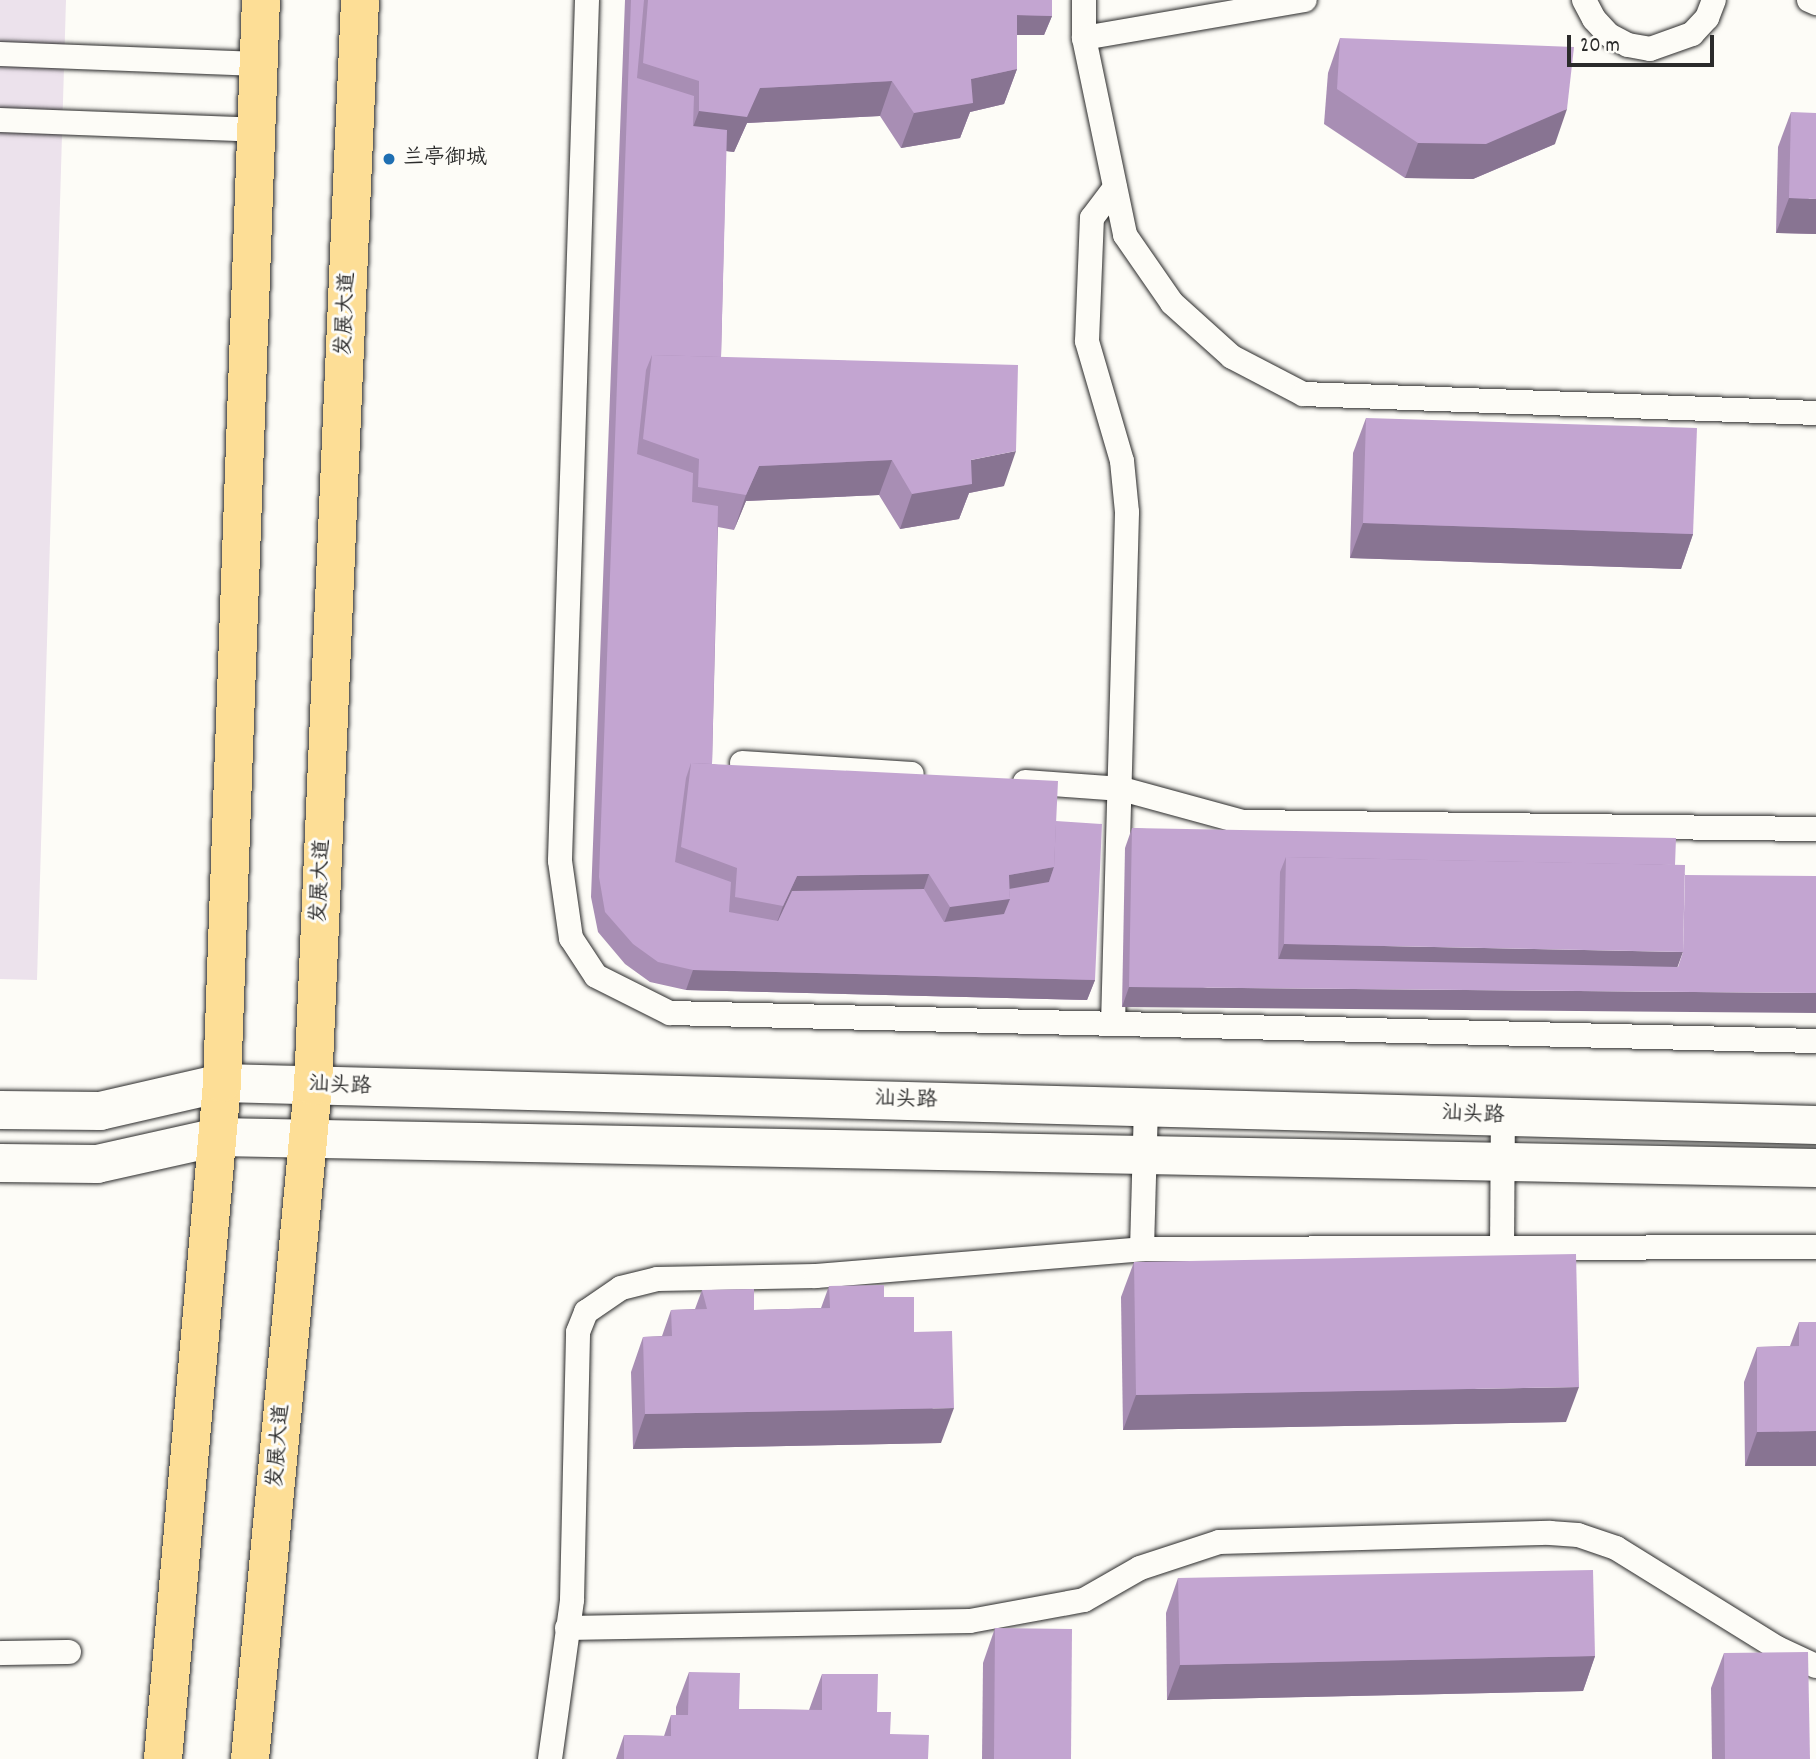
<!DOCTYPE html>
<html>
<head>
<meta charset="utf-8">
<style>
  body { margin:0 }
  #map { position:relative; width:1816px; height:1759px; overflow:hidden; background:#fdfcf7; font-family:Dekko,"LXGW WenKai TC",sans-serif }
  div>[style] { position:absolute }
  .built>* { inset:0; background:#ece2ec }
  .roads { filter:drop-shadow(0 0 2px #2b2b2b) drop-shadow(0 0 2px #2b2b2b) }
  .service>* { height:24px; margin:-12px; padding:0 12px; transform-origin:12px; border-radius:12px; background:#fdfcf7 }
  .tertiary>* { height:38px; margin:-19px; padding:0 19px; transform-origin:19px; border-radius:19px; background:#fdfcf7 }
  .primary>* { height:38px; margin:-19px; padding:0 19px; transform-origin:19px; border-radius:19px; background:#fdde96 }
  .wall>* { inset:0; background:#a88eb4 }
  .shaded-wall>* { inset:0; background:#887492 }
  .building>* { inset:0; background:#c3a5d1 }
  .dots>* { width:19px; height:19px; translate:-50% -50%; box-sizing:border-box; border:4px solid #fdfcf7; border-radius:50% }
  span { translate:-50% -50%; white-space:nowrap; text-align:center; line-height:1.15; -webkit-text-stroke:6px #fdfcf7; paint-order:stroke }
  .poi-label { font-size:21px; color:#2b2b2b }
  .left { translate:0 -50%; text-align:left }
  .street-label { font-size:21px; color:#2b2b2b }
  .scale { position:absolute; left:1567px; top:35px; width:147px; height:32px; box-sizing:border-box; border:4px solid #2b2b2b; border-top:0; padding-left:9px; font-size:21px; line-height:24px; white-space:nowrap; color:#2b2b2b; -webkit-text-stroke:5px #fdfcf7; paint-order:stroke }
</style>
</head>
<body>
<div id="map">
  <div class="built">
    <i style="clip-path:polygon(0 0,66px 0,37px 980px,0 979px)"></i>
  </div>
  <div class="roads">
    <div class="service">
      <i style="left:587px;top:0;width:861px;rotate:91.8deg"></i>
      <i style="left:560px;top:861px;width:78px;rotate:81.9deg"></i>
      <i style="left:571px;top:938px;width:45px;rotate:56.7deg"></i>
      <i style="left:596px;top:976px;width:83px;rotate:26.6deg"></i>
      <i style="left:670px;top:1013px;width:1146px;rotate:1.4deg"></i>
      <i style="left:1084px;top:0;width:38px;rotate:90deg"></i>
      <i style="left:1084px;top:38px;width:201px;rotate:78.2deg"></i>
      <i style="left:1125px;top:235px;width:83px;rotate:55.3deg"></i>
      <i style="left:1172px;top:303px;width:81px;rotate:42deg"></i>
      <i style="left:1232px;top:357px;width:80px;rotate:27.5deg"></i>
      <i style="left:1303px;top:394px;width:513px;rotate:2.12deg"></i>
      <i style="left:1584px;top:0;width:21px;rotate:62deg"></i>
      <i style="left:1594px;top:19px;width:22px;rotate:47deg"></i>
      <i style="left:1609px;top:35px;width:21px;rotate:28deg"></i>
      <i style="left:1628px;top:45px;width:22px;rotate:10deg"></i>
      <i style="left:1650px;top:49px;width:45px;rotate:-19.7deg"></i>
      <i style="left:1692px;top:34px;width:22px;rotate:-47deg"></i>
      <i style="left:1707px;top:18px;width:19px;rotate:-69deg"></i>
      <i style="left:1809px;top:0;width:8px;rotate:23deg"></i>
      <i style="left:1084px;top:38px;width:224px;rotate:-9.8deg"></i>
      <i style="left:0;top:54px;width:259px;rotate:2.2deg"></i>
      <i style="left:0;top:120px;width:257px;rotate:2.2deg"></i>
      <i style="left:742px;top:763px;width:170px;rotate:3.7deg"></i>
      <i style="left:1025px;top:782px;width:97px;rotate:4.1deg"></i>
      <i style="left:1122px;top:789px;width:125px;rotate:15.3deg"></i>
      <i style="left:1243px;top:822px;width:573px;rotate:0.7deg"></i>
      <i style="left:1113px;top:1024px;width:512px;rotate:-88.43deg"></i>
      <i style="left:1127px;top:512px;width:51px;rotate:-95.6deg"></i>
      <i style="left:1122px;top:461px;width:125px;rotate:-106.3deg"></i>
      <i style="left:1087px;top:341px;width:123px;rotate:-87.7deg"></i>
      <i style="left:1092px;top:218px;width:38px;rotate:-53deg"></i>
      <i style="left:1142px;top:1249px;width:142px;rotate:-88.4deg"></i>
      <i style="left:1502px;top:1249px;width:132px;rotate:-89.6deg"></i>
      <i style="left:567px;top:1628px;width:403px;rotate:-1deg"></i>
      <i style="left:970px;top:1621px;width:116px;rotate:-10.4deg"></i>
      <i style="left:1084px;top:1600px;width:64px;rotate:-29.7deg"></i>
      <i style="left:1140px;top:1568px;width:83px;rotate:-18.2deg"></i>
      <i style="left:1219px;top:1542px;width:331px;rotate:-1.6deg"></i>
      <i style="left:1550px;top:1533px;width:28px;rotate:4deg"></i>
      <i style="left:1578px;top:1535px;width:40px;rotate:18.9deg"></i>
      <i style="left:1616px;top:1548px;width:190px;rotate:31.8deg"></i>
      <i style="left:1777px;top:1648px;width:43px;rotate:24.8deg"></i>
      <i style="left:0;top:1653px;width:69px;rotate:-0.8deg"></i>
      <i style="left:550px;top:1759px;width:161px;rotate:-82.1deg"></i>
      <i style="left:572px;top:1600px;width:268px;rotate:-88.7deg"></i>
      <i style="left:578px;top:1332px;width:22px;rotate:-68deg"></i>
      <i style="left:586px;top:1312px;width:42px;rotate:-34.4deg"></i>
      <i style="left:621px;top:1288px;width:37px;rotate:-14deg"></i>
      <i style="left:657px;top:1279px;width:159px;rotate:-1.1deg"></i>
      <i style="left:816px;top:1276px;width:327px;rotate:-4.7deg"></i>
      <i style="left:1142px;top:1249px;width:674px;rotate:-0.17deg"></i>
    </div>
    <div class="tertiary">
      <i style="left:0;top:1110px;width:100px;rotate:0.6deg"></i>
      <i style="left:100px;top:1111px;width:125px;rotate:-12.9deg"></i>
      <i style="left:222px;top:1083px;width:1595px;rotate:1.51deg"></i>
      <i style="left:0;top:1163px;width:97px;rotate:0.6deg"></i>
      <i style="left:97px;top:1164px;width:124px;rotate:-12.6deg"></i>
      <i style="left:218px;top:1137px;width:1598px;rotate:1.11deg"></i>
    </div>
    <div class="primary">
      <i style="left:163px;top:1759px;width:679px;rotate:-85.01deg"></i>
      <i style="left:222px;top:1083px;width:1084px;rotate:-87.94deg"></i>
      <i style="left:250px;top:1759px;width:676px;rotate:-84.65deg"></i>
      <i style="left:313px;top:1086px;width:1087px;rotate:-87.52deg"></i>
    </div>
  </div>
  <div class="wall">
    <i style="clip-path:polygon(625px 0,1052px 0,1052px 16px,1044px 35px,1017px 35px,1017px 69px,1004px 104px,970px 112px,960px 138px,901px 148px,880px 116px,747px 123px,734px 152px,726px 151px,721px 357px,1004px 486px,969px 493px,959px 519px,900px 529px,879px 495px,746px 501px,734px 530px,718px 527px,712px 764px,1056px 821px,1095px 980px,1087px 1000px,686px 990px,650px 982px,625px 964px,598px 932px,591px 897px)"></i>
    <i style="clip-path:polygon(1340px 38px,1555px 144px,1473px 179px,1405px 178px,1324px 124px,1328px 73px)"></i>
    <i style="clip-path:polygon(1791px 112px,1816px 234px,1776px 233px,1778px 147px)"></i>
    <i style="clip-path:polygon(1366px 418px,1693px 534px,1681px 569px,1350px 558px,1353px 453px)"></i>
    <i style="clip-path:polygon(1132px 828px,1675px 865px,1685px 875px,1122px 1007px,1125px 848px)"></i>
    <i style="clip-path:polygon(1134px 1262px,1566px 1422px,1123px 1430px,1121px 1297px)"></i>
    <i style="clip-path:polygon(829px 1286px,884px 1297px,914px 1332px,941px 1443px,633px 1449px,631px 1372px,643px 1337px,662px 1336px,671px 1310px,695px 1309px,702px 1290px,754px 1310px,821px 1308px)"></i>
    <i style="clip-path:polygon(1799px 1322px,1816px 1322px,1816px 1466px,1745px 1466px,1744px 1382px,1757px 1347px,1790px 1346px)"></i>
    <i style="clip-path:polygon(1178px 1578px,1595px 1656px,1583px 1691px,1167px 1700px,1166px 1613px)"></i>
    <i style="clip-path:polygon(995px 1628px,1071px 1759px,982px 1759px,983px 1663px)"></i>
    <i style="clip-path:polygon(1724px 1653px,1810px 1759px,1712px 1759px,1711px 1688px)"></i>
    <i style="clip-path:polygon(689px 1672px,739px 1709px,809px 1710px,822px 1674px,877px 1712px,890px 1734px,928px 1759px,616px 1759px,624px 1735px,664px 1736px,671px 1715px,676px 1715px,676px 1707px)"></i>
  </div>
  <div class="shaded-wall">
    <i style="clip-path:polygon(1012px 15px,1052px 16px,1044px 35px,1004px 35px)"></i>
    <i style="clip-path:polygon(1017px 69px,1004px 104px,970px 112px,960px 138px,901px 148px,914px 113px,971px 79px)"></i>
    <i style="clip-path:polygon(892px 81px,880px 116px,747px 123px,734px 152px,686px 146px,699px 111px,760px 88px)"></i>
    <i style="clip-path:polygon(1567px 109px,1555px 144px,1473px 179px,1405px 178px,1418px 143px)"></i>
    <i style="clip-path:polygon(1789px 198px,1816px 199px,1816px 234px,1776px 233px)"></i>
    <i style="clip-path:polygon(1016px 451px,1004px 486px,969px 493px,959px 519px,900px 529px,912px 494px,971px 460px)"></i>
    <i style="clip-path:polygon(892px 460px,879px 495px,746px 501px,734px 530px,746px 495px,759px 466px)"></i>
    <i style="clip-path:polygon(1363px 523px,1693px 534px,1681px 569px,1350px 558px)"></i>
    <i style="clip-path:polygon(1054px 867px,1042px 902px,997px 934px,937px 942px,950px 907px,1009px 875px)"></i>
    <i style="clip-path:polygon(929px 874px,917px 909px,770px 941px,783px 906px,797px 876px)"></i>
    <i style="clip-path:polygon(1284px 944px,1683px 952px,1670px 987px,1271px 979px)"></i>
    <i style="clip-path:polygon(693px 970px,1095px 980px,1087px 1000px,686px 990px)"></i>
    <i style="clip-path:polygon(1129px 987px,1816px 993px,1816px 1013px,1122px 1007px)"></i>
    <i style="clip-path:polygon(1579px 1387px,1566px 1422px,1123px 1430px,1136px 1395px)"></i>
    <i style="clip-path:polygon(954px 1408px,941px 1443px,633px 1449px,645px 1414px)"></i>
    <i style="clip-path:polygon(1816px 1431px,1816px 1466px,1745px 1466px,1757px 1432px)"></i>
    <i style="clip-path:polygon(1595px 1656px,1583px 1691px,1167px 1700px,1180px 1665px)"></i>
  </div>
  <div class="building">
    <i style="clip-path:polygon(631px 0,644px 0,637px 78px,694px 96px,693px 126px,727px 130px,721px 357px,652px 355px,646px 370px,637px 454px,693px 473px,692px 502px,718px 506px,712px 764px,691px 763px,686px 778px,675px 862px,731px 882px,729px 912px,778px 921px,792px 891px,924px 889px,944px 922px,1004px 914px,1010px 899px,1009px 889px,1049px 882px,1054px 867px,1056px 821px,1102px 824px,1095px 980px,693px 970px,658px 962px,633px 944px,605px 912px,599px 877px)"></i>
    <i style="clip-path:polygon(648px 0,1017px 0,1017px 69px,971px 79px,973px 103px,914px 113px,892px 81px,760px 88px,747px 117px,699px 111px,699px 81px,643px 63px)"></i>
    <i style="clip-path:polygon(1017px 0,1052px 0,1052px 16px,1017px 15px)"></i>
    <i style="clip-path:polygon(1340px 38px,1574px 47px,1567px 109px,1486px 144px,1418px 143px,1337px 89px)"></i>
    <i style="clip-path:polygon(1791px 112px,1816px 113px,1816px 199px,1789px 198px)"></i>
    <i style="clip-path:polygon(652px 355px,1018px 365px,1016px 451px,971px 460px,972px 484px,912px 494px,892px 460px,759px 466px,746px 495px,698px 487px,699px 459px,643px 439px)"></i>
    <i style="clip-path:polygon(1366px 418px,1697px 428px,1693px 534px,1363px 523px)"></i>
    <i style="clip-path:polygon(691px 763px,1058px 781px,1054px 867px,1009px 875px,1010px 899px,950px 907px,929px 874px,797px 876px,783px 906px,735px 897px,737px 868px,681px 847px)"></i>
    <i style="clip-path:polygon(1132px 828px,1676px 838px,1675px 865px,1286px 857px,1280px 872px,1278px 959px,1678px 967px,1683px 952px,1685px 875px,1816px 876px,1816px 993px,1129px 987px)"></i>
    <i style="clip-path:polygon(1286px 857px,1685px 865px,1683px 952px,1284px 944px)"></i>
    <i style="clip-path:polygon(1576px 1254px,1579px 1387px,1136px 1395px,1134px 1262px)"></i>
    <i style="clip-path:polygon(884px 1285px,884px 1297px,914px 1297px,914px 1332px,952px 1331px,954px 1408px,645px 1414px,643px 1337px,672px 1336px,671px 1310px,707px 1309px,702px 1290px,754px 1289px,754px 1310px,830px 1308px,829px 1286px)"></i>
    <i style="clip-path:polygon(1799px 1322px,1816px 1322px,1816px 1431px,1757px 1432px,1757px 1347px,1799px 1346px)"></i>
    <i style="clip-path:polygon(1593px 1570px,1595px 1656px,1180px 1665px,1178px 1578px)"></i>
    <i style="clip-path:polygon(995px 1628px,1072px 1629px,1071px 1759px,994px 1759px)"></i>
    <i style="clip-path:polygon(1808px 1652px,1810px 1759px,1725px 1759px,1724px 1653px)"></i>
    <i style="clip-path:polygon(689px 1672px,740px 1673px,739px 1709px,822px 1710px,822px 1674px,878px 1674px,877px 1712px,891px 1712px,890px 1734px,929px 1735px,928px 1759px,624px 1759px,624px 1735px,671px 1736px,671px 1715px,688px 1715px)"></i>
  </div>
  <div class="dots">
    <i style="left:389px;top:159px;background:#1f6fb2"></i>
  </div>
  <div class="poi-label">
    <span class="left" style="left:403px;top:159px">兰亭御城</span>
  </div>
  <div class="street-label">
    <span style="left:347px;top:314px;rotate:-87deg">发展大道</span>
    <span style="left:322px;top:881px;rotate:-87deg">发展大道</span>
    <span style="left:340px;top:1087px;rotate:2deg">汕头路</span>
    <span style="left:906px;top:1101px;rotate:1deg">汕头路</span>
    <span style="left:1473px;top:1116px;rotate:2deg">汕头路</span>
    <span style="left:280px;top:1446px;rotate:-85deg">发展大道</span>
  </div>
  <div class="scale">20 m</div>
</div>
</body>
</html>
